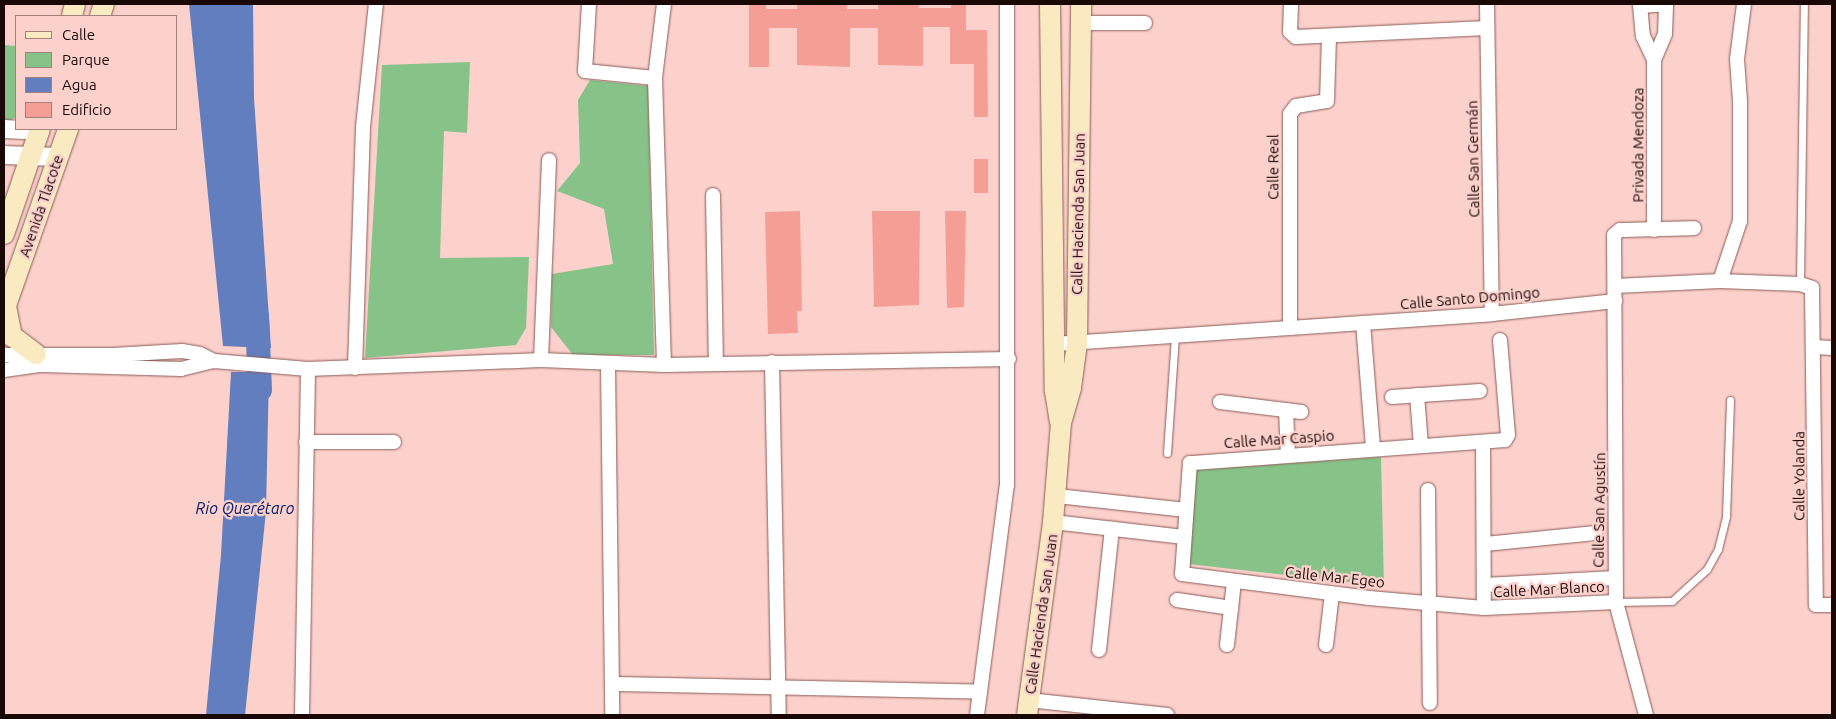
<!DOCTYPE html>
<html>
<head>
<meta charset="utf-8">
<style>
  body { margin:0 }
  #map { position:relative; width:1836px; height:719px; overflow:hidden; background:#fcd1cc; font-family:Ubuntu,sans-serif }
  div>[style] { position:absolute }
  .green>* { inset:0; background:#87c389 }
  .water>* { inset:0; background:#627ebf }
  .river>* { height:24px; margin:-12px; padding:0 12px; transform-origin:12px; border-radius:12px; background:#627ebf }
  .building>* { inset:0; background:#f59e96 }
  .roads { filter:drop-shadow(0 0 1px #8b5c58) drop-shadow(0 0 1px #8b5c58) }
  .service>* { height:7px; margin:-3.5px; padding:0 3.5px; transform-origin:3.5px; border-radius:3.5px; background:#fff }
  .minor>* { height:14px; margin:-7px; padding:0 7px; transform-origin:7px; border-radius:7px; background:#fff }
  .tertiary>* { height:18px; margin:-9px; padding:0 9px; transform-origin:9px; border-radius:9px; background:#fff }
  .secondary>* { height:20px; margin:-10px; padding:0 10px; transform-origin:10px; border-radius:10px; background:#faeac2 }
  span { translate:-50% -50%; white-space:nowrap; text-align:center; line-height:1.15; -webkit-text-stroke:4.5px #fcd1cc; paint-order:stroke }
  .street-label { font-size:15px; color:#1a0807 }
  .water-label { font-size:16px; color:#0a206c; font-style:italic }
  .frame { position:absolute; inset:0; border:5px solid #1a0807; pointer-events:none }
  .legend { position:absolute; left:15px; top:15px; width:162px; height:115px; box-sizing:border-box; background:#fcd1cc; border:1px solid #a2817d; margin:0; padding:6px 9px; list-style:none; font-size:15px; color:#1a0807 }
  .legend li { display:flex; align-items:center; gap:10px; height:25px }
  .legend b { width:25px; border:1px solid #a2817d }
</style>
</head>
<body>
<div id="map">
  <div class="green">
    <i style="clip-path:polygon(4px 45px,16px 46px,16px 117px,9px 121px,4px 121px)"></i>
    <i style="clip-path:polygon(470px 62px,467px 133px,444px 131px,440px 258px,529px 257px,526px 328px,516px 345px,365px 358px,382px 65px)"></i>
    <i style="clip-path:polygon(590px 80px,648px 86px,654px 355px,573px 355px,551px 327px,552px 274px,613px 264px,604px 209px,557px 191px,580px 163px,578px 100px)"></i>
    <i style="clip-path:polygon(1381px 457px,1384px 586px,1188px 564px,1196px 470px)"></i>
  </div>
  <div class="water">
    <i style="clip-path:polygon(189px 4px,253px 4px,254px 98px,271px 348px,223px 346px)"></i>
    <i style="clip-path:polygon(231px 372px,269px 372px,266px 511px,245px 715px,206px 715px,221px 555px)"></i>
  </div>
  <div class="river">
    <i style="left:257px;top:316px;width:74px;rotate:87.7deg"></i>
  </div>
  <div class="building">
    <i style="clip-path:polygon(749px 4px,766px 4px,766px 9px,797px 9px,797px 4px,847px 4px,847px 9px,878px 9px,878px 4px,919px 4px,919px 8px,951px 8px,951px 4px,966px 4px,966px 30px,987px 30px,988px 117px,974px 117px,974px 64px,950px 64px,950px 27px,923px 27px,923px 66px,878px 65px,878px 28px,850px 28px,850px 67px,797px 65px,797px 28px,769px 28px,769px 67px,749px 67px)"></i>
    <i style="clip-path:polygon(974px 159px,988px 159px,988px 193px,974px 193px)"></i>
    <i style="clip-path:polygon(800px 211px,802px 311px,797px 311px,798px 333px,768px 334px,765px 212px)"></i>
    <i style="clip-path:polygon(872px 211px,920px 211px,919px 305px,874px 307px)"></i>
    <i style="clip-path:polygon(945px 211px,966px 211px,964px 307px,947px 308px)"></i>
  </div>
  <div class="roads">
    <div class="service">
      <i style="left:1800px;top:284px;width:280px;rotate:-89.2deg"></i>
      <i style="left:1167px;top:453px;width:117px;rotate:-86.1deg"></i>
      <i style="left:1616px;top:602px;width:56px;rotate:-1deg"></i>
      <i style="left:1672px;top:601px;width:47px;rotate:-42.4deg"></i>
      <i style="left:1707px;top:569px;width:23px;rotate:-61deg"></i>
      <i style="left:1718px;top:549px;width:34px;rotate:-76deg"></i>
      <i style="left:1726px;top:516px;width:116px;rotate:-88deg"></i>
    </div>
    <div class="minor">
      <i style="left:589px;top:4px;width:67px;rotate:93.4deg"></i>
      <i style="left:585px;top:71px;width:70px;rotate:5.7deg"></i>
      <i style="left:1291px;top:4px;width:28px;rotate:92deg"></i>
      <i style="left:1290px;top:32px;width:8px;rotate:40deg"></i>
      <i style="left:1296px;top:37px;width:191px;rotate:-2.7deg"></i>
      <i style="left:1487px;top:4px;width:310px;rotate:89.1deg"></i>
      <i style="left:1640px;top:4px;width:32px;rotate:85deg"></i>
      <i style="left:1643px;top:36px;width:26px;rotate:65deg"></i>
      <i style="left:1654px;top:60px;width:28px;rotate:-67deg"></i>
      <i style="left:1665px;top:34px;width:30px;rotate:-88deg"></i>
      <i style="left:1640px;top:6px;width:26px;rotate:-4deg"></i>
      <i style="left:1081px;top:23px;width:64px"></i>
      <i style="left:713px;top:195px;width:169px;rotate:89deg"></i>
      <i style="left:1654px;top:230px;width:170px;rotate:-90deg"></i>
      <i style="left:1720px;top:281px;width:63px;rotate:-71.6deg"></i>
      <i style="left:1740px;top:221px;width:120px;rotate:-90deg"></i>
      <i style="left:1740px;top:101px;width:42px;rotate:-94.1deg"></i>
      <i style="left:1737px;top:59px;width:55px;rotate:-82.7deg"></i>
      <i style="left:1615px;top:286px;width:105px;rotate:-2.7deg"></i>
      <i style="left:1720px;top:281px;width:80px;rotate:2.1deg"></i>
      <i style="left:1800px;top:284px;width:13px;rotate:18deg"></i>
      <i style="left:1812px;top:288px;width:317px;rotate:89.3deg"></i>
      <i style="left:1816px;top:605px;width:16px"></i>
      <i style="left:1363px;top:323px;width:125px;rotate:85.4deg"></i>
      <i style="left:1290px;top:328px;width:214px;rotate:-90deg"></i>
      <i style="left:1290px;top:114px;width:10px;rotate:-53deg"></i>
      <i style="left:1296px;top:106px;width:31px;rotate:-9deg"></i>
      <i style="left:1327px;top:101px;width:65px;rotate:-88.2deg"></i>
      <i style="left:1500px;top:340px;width:95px;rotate:85.2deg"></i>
      <i style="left:1508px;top:435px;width:6px;rotate:121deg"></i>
      <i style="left:1505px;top:440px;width:316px;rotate:175.8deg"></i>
      <i style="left:1190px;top:463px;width:111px;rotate:94.1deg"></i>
      <i style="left:1182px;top:574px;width:189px;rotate:7.3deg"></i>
      <i style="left:1369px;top:598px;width:115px;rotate:5deg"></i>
      <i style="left:1484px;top:608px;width:132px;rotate:-2.6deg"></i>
      <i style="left:1054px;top:344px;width:439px;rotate:-3.9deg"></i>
      <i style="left:1492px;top:314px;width:124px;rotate:-6deg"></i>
      <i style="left:1815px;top:347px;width:17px;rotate:3deg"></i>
      <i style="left:4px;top:355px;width:109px"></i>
      <i style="left:113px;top:355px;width:69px;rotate:-3.3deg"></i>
      <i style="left:182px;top:351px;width:18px;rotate:9deg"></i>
      <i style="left:200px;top:354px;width:16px;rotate:27deg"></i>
      <i style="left:214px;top:361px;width:94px;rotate:4.9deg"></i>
      <i style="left:308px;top:369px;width:233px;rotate:-2.2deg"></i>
      <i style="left:541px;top:360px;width:123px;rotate:2.3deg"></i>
      <i style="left:664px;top:365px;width:345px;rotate:-1deg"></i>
      <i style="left:541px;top:360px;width:200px;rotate:-87.7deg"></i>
      <i style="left:772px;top:362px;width:353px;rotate:88.9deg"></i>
      <i style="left:608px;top:364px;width:351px;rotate:89.3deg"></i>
      <i style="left:664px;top:365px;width:287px;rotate:-91.8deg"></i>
      <i style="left:655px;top:78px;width:75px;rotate:-83.1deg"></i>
      <i style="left:355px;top:368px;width:241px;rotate:-88.1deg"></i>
      <i style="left:363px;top:127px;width:124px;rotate:-84deg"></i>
      <i style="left:4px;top:370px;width:37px;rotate:-8deg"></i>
      <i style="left:41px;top:365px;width:140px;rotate:1.6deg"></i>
      <i style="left:181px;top:369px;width:34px;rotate:-14deg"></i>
      <i style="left:1417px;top:395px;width:51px;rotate:85.5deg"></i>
      <i style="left:1392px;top:397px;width:88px;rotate:-3.9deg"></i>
      <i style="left:1220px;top:402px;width:82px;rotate:7deg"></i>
      <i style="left:1286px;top:410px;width:45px;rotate:87.5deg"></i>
      <i style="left:306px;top:442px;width:88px"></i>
      <i style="left:1483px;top:442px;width:166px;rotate:89.7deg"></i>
      <i style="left:1428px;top:490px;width:213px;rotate:89.5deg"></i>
      <i style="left:1057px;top:496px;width:130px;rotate:6.2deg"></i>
      <i style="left:1053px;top:522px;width:132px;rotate:6.5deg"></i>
      <i style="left:1485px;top:544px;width:111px;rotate:-5.7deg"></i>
      <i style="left:1485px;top:585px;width:130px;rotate:-3.1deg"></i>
      <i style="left:1177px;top:600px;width:55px;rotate:8.4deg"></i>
      <i style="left:1227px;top:645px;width:63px;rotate:-83.7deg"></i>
      <i style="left:1326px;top:645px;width:52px;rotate:-83.4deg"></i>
      <i style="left:1099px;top:650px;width:122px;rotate:-83.9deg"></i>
      <i style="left:612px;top:684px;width:368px;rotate:1.2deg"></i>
      <i style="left:1029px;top:700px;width:139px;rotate:6.2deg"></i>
      <i style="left:302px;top:715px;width:346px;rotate:-89deg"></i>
      <i style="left:977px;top:715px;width:232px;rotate:-82.6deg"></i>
      <i style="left:1007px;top:485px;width:481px;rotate:-90deg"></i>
      <i style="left:1646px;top:715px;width:117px;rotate:-104.9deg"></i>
      <i style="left:1616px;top:602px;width:367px;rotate:-90.3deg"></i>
      <i style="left:1614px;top:235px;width:8px;rotate:-40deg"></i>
      <i style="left:1620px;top:230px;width:74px;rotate:-1.5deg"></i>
    </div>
    <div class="tertiary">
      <i style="left:4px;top:129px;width:36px;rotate:3deg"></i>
      <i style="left:4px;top:155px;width:54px;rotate:2.1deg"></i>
    </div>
    <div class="secondary">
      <i style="left:1050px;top:4px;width:387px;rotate:89.3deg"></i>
      <i style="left:1055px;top:391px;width:30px;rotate:81deg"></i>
      <i style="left:72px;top:16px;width:12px;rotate:-76deg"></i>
      <i style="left:100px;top:16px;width:13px;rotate:-72deg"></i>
      <i style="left:4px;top:234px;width:111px;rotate:-71.1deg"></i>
      <i style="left:6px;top:306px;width:31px;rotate:79deg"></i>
      <i style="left:12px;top:336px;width:30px;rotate:37deg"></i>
      <i style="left:4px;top:311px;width:193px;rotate:-70.6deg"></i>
      <i style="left:1027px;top:715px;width:195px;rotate:-82.3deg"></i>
      <i style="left:1053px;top:522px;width:99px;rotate:-85.4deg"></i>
      <i style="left:1061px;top:423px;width:36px;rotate:-74deg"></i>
      <i style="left:1071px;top:388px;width:45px;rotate:-82.4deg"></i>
      <i style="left:1077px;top:343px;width:339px;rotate:-89.3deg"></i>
    </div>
  </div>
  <div class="street-label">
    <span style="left:1638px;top:145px;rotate:-90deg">Privada Mendoza</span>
    <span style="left:1473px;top:159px;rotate:-91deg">Calle San Germán</span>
    <span style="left:1273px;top:167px;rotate:-90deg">Calle Real</span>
    <span style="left:41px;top:206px;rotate:-71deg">Avenida Tlacote</span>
    <span style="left:1078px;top:214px;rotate:-89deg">Calle Hacienda San Juan</span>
    <span style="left:1470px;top:298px;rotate:-5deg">Calle Santo Domingo</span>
    <span style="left:1279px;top:439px;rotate:-4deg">Calle Mar Caspio</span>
    <span style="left:1799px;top:476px;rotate:-90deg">Calle Yolanda</span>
    <span style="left:1599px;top:510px;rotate:-89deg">Calle San Agustín</span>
    <span style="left:1335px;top:577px;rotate:6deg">Calle Mar Egeo</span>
    <span style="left:1549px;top:589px;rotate:-3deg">Calle Mar Blanco</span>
    <span style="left:1041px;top:614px;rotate:-82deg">Calle Hacienda San Juan</span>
  </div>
  <div class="water-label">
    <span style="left:245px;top:508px">Rio Querétaro</span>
  </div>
  <div class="frame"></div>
  <ul class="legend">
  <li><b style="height:6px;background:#faeac2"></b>Calle</li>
  <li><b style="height:14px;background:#87c389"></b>Parque</li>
  <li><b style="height:14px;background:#627ebf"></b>Agua</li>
  <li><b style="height:14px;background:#f59e96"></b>Edificio</li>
  </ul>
</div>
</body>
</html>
